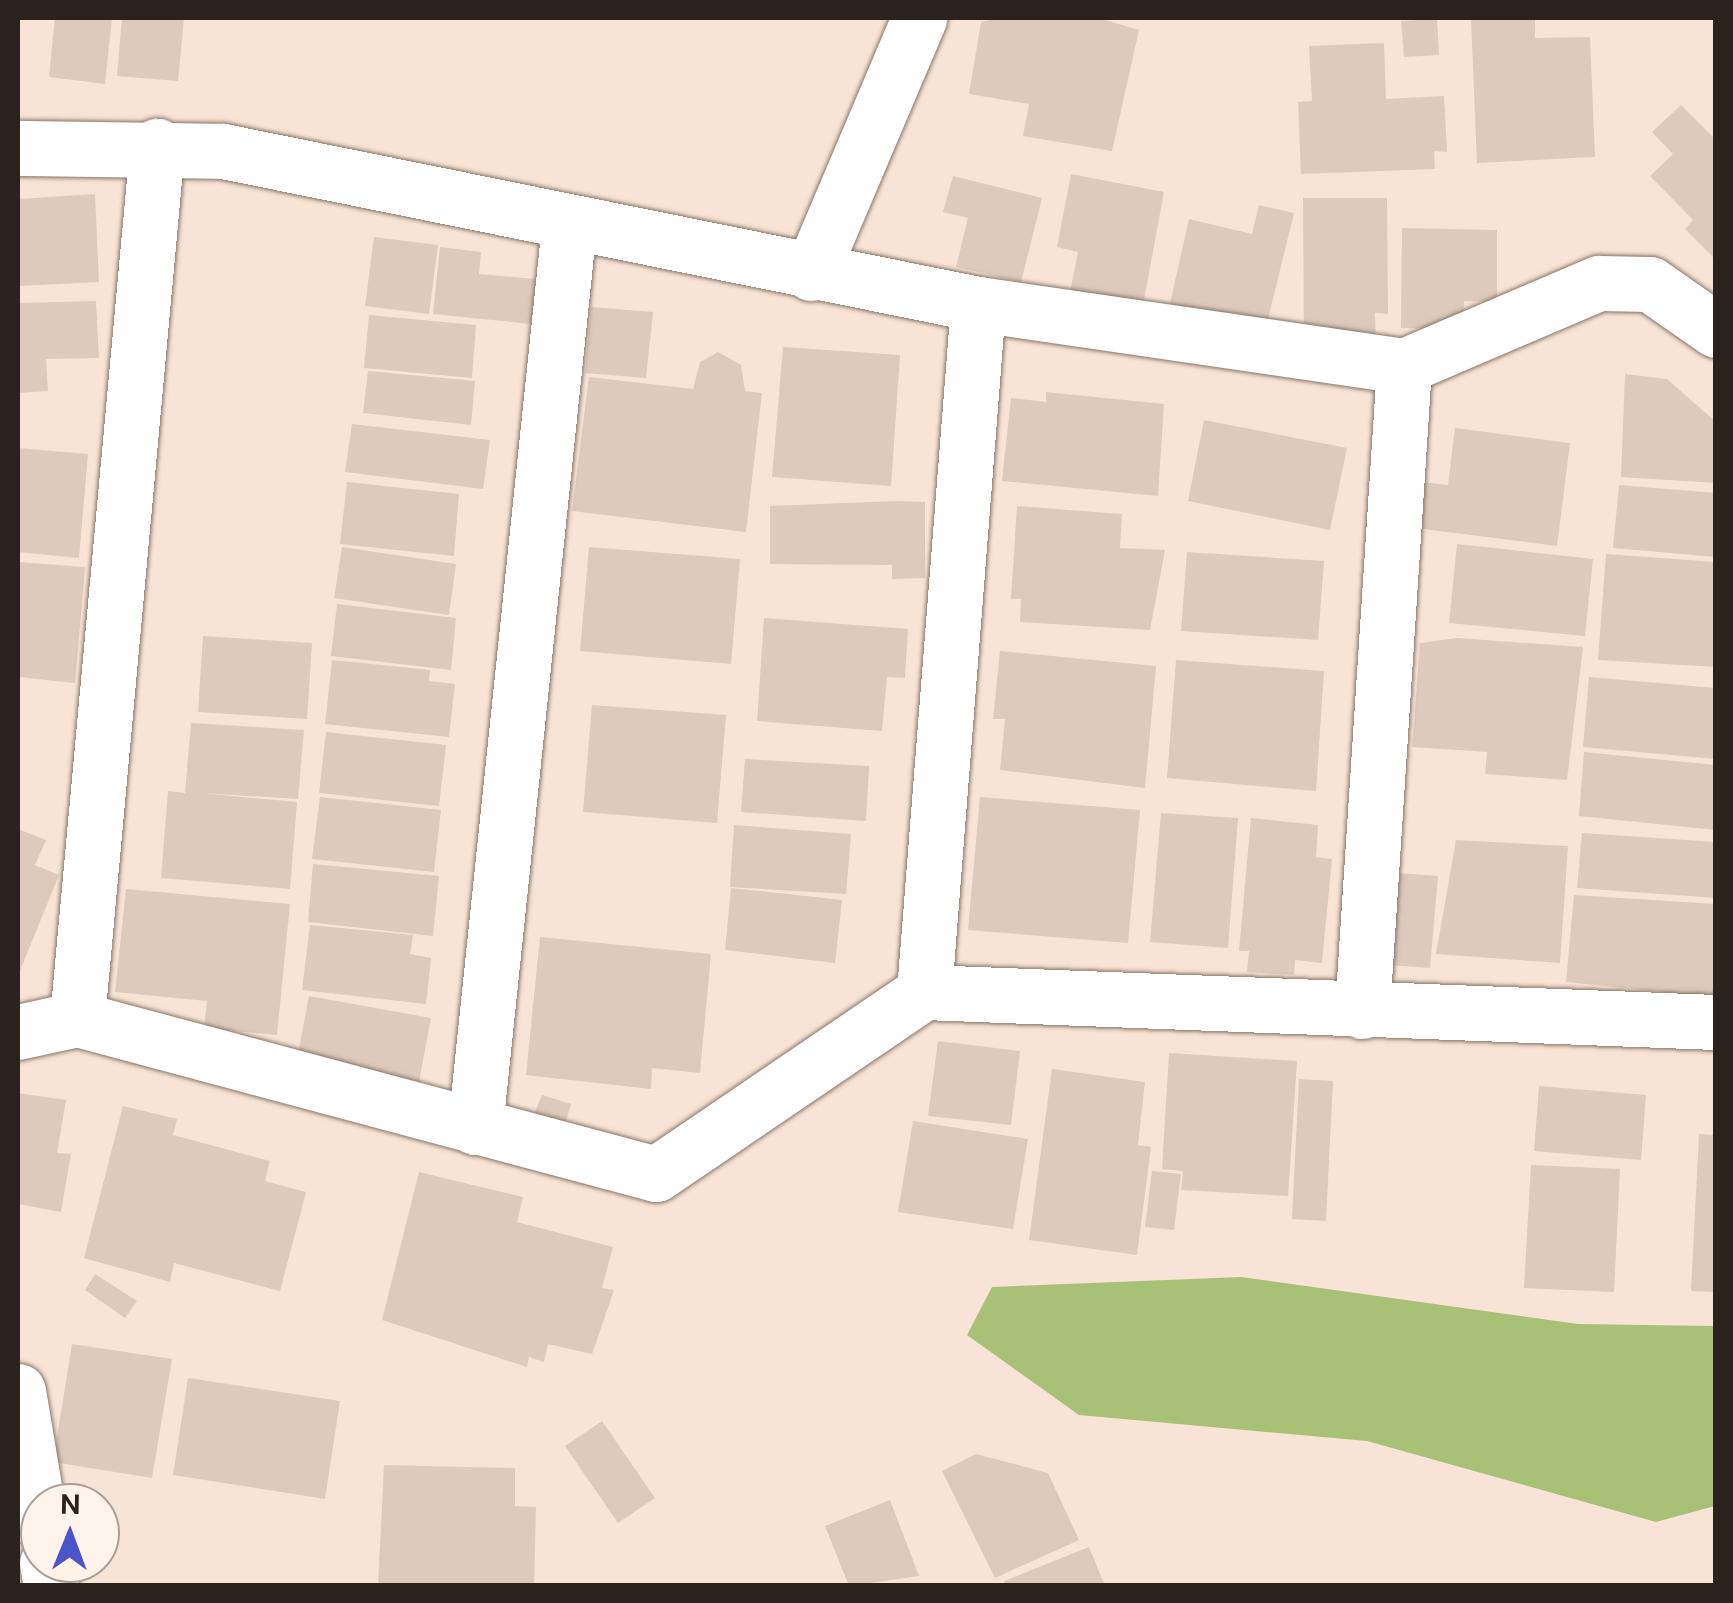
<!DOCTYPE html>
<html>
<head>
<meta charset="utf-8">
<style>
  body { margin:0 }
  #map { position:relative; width:1733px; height:1603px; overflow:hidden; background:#f8e4d6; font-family:"DM Sans",sans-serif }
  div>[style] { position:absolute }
  .forest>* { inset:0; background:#a9c077 }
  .building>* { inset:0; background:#ddcabc }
  .roads { filter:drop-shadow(0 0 2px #877569) drop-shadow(0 0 2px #877569) }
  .minor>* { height:55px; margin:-27.5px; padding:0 27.5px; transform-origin:27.5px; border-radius:27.5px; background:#fff }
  span { translate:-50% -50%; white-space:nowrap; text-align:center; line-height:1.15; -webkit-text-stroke:8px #fff3ea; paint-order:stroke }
  .frame { position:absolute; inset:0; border:20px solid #29221d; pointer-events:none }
  .north { position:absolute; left:20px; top:1483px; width:100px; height:100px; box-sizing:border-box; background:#fff3ea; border:2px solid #a99f98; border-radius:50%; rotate:1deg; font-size:28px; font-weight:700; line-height:40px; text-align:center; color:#29221d }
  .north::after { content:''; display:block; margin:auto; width:35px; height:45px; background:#4c54c9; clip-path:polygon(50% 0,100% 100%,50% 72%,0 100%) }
</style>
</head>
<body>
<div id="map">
  <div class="forest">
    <i style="clip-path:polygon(1241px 1277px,1578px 1324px,1715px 1326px,1715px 1506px,1656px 1522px,1367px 1441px,1079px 1415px,967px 1335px,992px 1287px)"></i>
  </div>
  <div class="building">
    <i style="clip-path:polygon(55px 18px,112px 18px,105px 84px,49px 77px)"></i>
    <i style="clip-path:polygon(122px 18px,184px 18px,178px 81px,117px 76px)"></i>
    <i style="clip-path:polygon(998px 18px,1098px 18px,1139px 30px,1112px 151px,1023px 136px,1029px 104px,969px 94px,981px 22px)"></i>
    <i style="clip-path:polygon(1535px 18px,1535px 38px,1590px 37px,1595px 157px,1477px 163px,1471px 19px)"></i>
    <i style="clip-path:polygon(1437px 19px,1439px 55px,1404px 57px,1401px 21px)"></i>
    <i style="clip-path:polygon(1384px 43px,1386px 99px,1444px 96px,1447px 152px,1434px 151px,1435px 169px,1301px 174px,1298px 102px,1312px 101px,1309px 46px)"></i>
    <i style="clip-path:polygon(1681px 105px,1716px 140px,1716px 260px,1685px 229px,1693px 220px,1650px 176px,1673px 154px,1652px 132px)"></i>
    <i style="clip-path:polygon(1071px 174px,1164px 192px,1143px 305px,1070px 292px,1078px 252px,1057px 247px)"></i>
    <i style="clip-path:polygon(953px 176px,1042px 198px,1021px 282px,956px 267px,968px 218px,943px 212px)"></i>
    <i style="clip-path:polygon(95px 194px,99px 282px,18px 286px,18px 199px)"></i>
    <i style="clip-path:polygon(1303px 198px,1387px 198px,1388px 314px,1375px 313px,1376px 343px,1304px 343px)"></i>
    <i style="clip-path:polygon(1259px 205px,1294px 213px,1265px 331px,1169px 308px,1189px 219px,1252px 234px)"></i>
    <i style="clip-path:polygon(1402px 228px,1497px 230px,1497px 302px,1464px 301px,1463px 329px,1401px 328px)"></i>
    <i style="clip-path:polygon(374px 237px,438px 245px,429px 314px,365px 306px)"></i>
    <i style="clip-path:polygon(440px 247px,481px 252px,479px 274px,536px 279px,531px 324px,433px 314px)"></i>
    <i style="clip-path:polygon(96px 301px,99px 358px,46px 359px,48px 391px,18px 393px,18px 303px)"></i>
    <i style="clip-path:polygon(591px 307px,653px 312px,646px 378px,585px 373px)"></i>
    <i style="clip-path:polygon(369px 315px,476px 325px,472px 378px,364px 368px)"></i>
    <i style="clip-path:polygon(783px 347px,900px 355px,891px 486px,772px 477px)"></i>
    <i style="clip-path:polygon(718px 352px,741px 365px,745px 391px,762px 393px,746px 532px,572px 511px,589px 377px,693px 389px,700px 362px)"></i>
    <i style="clip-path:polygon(368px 371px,475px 381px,471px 425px,363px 413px)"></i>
    <i style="clip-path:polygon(1625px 374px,1667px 379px,1716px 422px,1716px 483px,1621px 477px)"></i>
    <i style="clip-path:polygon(1046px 392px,1164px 404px,1158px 496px,1002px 481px,1011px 398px,1046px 402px)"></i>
    <i style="clip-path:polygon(1204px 420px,1347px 448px,1330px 530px,1188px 501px)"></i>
    <i style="clip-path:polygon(352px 424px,490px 440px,483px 489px,345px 472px)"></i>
    <i style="clip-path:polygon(1455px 428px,1570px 443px,1557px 546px,1415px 528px,1422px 482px,1448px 485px)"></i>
    <i style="clip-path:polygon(18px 448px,88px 454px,79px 558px,18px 552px)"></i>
    <i style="clip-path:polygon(347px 482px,459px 494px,454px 556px,340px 544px)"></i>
    <i style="clip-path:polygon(1619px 485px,1716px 493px,1716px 557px,1613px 548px)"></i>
    <i style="clip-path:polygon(897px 501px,925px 502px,925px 578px,892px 579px,892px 565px,770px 564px,770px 506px)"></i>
    <i style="clip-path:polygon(1017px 506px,1122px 514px,1120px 548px,1165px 550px,1150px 630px,1020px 622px,1021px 599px,1011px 599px)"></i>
    <i style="clip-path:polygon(1457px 544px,1593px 559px,1585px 636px,1449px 623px)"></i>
    <i style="clip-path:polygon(342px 547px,456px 564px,449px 615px,334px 598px)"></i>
    <i style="clip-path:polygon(589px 547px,740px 559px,731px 664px,580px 651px)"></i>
    <i style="clip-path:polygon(1187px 552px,1324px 561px,1318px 640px,1181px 631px)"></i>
    <i style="clip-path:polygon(1606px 554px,1716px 562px,1716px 667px,1598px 660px)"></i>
    <i style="clip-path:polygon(18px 562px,85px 567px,75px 683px,18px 677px)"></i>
    <i style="clip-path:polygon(337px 604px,456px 618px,451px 670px,331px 656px)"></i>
    <i style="clip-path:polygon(764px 618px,908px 629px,905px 678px,887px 677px,882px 731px,757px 721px)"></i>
    <i style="clip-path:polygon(203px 636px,312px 643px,307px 719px,198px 712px)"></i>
    <i style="clip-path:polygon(1457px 638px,1583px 647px,1567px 780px,1485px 774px,1487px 752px,1412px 747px,1420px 643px)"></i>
    <i style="clip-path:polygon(1000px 651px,1156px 666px,1145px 788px,1000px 770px,1005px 719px,993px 719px)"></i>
    <i style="clip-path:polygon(332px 660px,430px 670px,429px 681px,455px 684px,449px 737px,325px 724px)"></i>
    <i style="clip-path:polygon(1176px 660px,1324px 671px,1316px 791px,1167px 778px)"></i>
    <i style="clip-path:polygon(1589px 677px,1716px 688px,1716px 759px,1583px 747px)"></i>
    <i style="clip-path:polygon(592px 705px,726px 715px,717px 823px,583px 812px)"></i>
    <i style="clip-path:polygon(191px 723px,304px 730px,298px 799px,201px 793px,297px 802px,290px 889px,161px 878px,168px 791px,185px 793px)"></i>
    <i style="clip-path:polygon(326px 732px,446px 745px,439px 806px,319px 793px)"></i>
    <i style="clip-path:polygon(1584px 752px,1716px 765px,1716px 830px,1579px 816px)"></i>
    <i style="clip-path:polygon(745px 759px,869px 766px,866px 821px,741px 812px)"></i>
    <i style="clip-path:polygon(320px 797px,441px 810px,434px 872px,312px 859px)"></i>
    <i style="clip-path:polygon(980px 797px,1140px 810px,1128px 943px,968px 930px)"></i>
    <i style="clip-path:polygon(1161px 813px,1238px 818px,1228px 948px,1150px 942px)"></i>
    <i style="clip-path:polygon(1251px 818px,1318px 825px,1316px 857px,1332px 859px,1322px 963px,1295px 960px,1294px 975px,1247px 972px,1249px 951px,1239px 951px)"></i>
    <i style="clip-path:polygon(734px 825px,851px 834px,846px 894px,730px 887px)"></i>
    <i style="clip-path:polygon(18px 829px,46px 840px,35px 865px,59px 875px,20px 971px)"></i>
    <i style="clip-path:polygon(1582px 833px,1716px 842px,1716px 898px,1577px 888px)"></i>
    <i style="clip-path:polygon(1456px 840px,1568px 846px,1560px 963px,1436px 954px)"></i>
    <i style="clip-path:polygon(313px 864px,439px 876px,433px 936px,308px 922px)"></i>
    <i style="clip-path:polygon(1385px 872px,1438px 876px,1430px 968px,1387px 965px)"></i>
    <i style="clip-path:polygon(731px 888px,842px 900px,835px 963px,725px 950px)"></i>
    <i style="clip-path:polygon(126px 889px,290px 904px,277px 1035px,204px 1028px,207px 1001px,115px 992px)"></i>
    <i style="clip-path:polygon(1574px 895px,1716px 904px,1713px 997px,1566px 982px)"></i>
    <i style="clip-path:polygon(310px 925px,413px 935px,410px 954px,431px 958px,426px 1004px,302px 990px)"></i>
    <i style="clip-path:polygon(540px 937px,711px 954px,700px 1073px,652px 1068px,651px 1089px,526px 1075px)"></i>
    <i style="clip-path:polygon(309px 996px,431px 1018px,419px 1082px,297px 1059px)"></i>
    <i style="clip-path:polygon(938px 1041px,1020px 1051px,1011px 1125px,928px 1116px)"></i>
    <i style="clip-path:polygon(1169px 1053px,1297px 1061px,1288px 1196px,1181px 1190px,1183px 1171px,1162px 1169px)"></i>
    <i style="clip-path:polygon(1052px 1069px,1145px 1082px,1138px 1145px,1151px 1147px,1137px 1255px,1029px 1240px)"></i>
    <i style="clip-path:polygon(1299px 1079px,1333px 1081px,1326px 1221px,1292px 1219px)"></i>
    <i style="clip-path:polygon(1539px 1086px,1646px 1095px,1641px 1160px,1534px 1151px)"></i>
    <i style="clip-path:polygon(18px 1093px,66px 1100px,57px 1153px,71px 1154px,61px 1212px,18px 1204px)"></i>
    <i style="clip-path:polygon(542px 1095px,571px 1104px,565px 1124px,534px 1114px)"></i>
    <i style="clip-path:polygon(123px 1106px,177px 1119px,173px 1135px,270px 1161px,265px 1181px,306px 1192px,280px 1291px,174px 1263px,170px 1282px,84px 1258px)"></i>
    <i style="clip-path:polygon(913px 1121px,1028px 1139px,1013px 1229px,898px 1212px)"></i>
    <i style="clip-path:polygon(1699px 1134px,1716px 1135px,1716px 1292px,1691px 1291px)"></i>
    <i style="clip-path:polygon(1531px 1165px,1620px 1169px,1614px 1292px,1524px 1288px)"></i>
    <i style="clip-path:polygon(1152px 1171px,1181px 1174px,1174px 1230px,1145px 1227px)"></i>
    <i style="clip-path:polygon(419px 1172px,523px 1197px,517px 1222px,613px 1247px,602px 1288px,614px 1290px,592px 1354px,548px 1344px,544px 1362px,529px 1357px,527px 1367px,382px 1320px)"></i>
    <i style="clip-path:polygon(95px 1274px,137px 1301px,125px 1318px,85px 1290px)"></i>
    <i style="clip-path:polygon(72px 1344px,172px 1359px,152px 1478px,53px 1462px)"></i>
    <i style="clip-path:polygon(188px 1378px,340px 1401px,325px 1499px,173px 1475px)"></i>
    <i style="clip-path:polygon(602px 1421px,655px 1498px,618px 1523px,565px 1446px)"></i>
    <i style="clip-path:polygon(976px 1454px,1048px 1473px,1079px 1540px,995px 1578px,942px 1471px)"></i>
    <i style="clip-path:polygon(384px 1465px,515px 1468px,515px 1506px,536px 1507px,534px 1586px,378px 1586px)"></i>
    <i style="clip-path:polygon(890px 1500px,919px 1576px,849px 1586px,825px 1526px)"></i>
    <i style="clip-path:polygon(1089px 1547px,1105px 1586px,1006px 1586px,1004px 1581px)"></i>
  </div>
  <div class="roads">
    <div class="minor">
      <i style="left:18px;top:148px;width:205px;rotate:0.8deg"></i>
      <i style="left:223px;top:151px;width:770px;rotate:11.46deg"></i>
      <i style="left:978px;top:304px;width:430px;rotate:8.3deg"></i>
      <i style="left:1404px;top:366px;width:212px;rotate:-23.1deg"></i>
      <i style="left:1599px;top:283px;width:51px;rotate:1.1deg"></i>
      <i style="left:1650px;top:284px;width:80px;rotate:34.9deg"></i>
      <i style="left:811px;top:273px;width:277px;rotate:-67deg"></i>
      <i style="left:924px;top:992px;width:690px;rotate:-85.51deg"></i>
      <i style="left:1362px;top:1011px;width:646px;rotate:-86.27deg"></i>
      <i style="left:77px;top:1019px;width:877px;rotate:-84.76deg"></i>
      <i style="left:18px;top:1032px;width:60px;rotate:-12.4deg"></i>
      <i style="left:77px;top:1019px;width:599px;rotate:14.99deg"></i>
      <i style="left:656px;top:1174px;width:324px;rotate:-34.2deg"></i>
      <i style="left:924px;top:992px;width:793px;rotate:2.17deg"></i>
      <i style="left:475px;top:1127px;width:907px;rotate:-84.05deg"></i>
      <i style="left:18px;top:1391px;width:133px;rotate:80.5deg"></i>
      <i style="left:47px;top:1563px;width:23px;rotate:80deg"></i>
    </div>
  </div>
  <div class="frame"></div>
  <div class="north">N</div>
</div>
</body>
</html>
